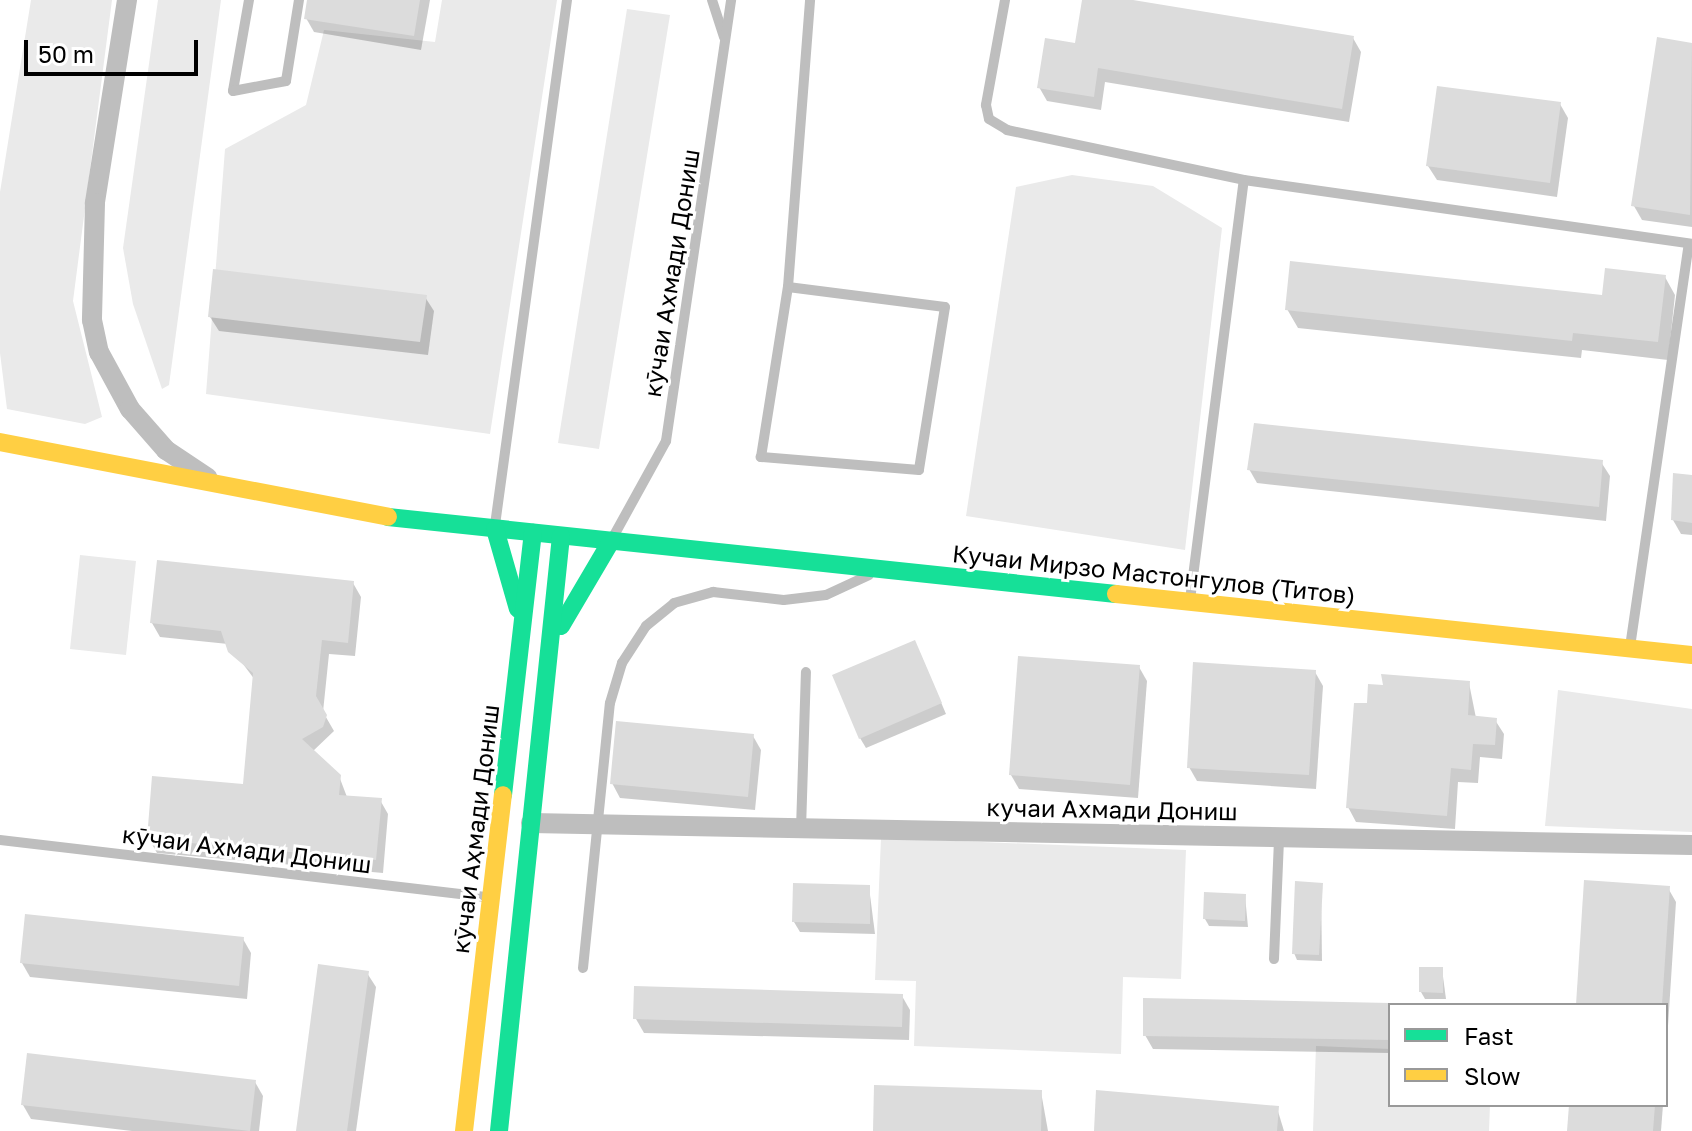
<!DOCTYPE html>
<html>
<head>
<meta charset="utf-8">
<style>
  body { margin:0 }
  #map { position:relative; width:1692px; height:1131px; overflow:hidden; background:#fff; font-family:"Golos Text",sans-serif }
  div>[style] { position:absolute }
  .green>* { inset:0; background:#eaeaea }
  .shadow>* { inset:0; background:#0003 }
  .building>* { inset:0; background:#dcdcdc }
  .lane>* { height:10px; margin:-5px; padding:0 5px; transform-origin:5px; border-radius:5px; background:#bebebe }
  .street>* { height:20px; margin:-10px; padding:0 10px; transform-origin:10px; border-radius:10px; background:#bebebe }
  .fast>* { height:18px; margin:-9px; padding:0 9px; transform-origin:9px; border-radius:9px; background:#16e098 }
  .slow>* { height:18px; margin:-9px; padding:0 9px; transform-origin:9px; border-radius:9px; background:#ffcf43 }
  span { translate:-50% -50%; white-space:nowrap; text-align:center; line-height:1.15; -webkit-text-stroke:6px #fff; paint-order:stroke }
  .street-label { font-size:24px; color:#000 }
  .legend { position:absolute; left:1388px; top:1003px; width:280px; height:104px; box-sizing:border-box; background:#fff; border:2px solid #999; margin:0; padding:10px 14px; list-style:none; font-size:24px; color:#000 }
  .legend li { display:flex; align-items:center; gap:16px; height:40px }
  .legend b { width:40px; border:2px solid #999 }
  .scale { position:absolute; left:24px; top:40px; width:174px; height:36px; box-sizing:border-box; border:4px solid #000; border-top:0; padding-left:10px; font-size:24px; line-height:28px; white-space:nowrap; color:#000; -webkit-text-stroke:6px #fff; paint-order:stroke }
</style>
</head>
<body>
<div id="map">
  <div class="green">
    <i style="clip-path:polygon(31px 0,112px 0,73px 301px,102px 417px,85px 424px,7px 409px,0 353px,0 192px)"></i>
    <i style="clip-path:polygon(158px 0,221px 0,169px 385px,162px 389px,133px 304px,123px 248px)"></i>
    <i style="clip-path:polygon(442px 0,557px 0,490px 434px,206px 394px,225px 149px,306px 105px,324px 30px,435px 42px)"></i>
    <i style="clip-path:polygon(627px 9px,670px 15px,599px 449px,558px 443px)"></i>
    <i style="clip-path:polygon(1072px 175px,1153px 186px,1222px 228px,1185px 550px,966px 516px,1016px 187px)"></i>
    <i style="clip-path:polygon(80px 555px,136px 561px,126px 655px,70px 649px)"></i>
    <i style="clip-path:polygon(1558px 690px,1692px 709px,1692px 832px,1545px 826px)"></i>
    <i style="clip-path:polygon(881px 838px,1186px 850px,1181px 979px,1123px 977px,1121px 1054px,914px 1046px,916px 981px,875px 980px)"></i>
    <i style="clip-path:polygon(1316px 1046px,1390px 1049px,1390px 1105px,1490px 1105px,1489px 1131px,1313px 1131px)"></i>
  </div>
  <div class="shadow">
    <i style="clip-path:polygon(309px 0,430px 0,421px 50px,314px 32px,306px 18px)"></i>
    <i style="clip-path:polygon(1084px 0,1353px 38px,1361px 52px,1349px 122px,1105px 82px,1101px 110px,1047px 101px,1039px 87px,1077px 46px)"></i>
    <i style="clip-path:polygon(1659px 40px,1692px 45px,1692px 227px,1642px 220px,1634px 206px)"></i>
    <i style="clip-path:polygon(1560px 104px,1568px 118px,1557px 197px,1437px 180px,1428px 166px)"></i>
    <i style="clip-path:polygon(1665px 277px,1675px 295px,1668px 360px,1582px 350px,1581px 358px,1298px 328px,1287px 309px,1604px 298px)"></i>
    <i style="clip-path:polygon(425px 297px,434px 311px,428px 355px,219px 331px,210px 317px)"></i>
    <i style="clip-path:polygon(1601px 462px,1610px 476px,1606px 521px,1257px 483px,1249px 469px)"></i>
    <i style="clip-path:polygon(1692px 477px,1692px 535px,1681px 534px,1673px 520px)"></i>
    <i style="clip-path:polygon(353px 583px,361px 597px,355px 656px,329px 654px,323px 712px,334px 731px,312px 752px,339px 776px,347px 797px,380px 800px,388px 814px,383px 873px,157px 853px,149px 839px,245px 786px,255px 680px,228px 644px,160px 637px,152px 623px)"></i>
    <i style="clip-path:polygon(920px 653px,946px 714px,866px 748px,860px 738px)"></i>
    <i style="clip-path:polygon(1139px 667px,1147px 681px,1138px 798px,1019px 789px,1011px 775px)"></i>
    <i style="clip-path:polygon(1315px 672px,1323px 686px,1316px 789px,1197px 781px,1189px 767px)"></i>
    <i style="clip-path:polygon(1469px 683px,1476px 718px,1495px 720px,1504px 734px,1502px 759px,1480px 757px,1478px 783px,1458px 782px,1455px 829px,1356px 822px,1348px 807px,1369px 705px)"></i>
    <i style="clip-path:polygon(753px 736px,761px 750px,755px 810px,620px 798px,612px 783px)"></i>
    <i style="clip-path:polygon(1321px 885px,1322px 961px,1297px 960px,1294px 953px)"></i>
    <i style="clip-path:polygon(869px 887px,875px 934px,800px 932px,794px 922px)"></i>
    <i style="clip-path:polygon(1668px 888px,1676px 902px,1666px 1057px,1666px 1005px,1578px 1005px)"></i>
    <i style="clip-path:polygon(1245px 896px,1248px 927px,1209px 926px,1205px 919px)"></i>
    <i style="clip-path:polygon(243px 939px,251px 953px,247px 999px,30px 977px,22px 963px)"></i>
    <i style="clip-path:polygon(1442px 969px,1446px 999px,1425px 999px,1421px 992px)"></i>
    <i style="clip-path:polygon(367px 973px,376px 987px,356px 1131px,298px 1131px)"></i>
    <i style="clip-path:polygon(902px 996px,910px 1010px,909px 1040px,644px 1033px,636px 1019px)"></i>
    <i style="clip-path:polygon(1145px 1000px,1406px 1005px,1390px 1005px,1390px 1053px,1153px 1049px,1145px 1035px)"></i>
    <i style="clip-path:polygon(255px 1082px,263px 1096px,259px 1131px,132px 1131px,31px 1119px,23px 1105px)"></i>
    <i style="clip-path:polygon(1041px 1092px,1048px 1131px,875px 1131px)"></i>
    <i style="clip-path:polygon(1571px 1105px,1663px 1105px,1661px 1131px,1569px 1131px)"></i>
    <i style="clip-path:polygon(1277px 1108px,1284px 1131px,1096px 1131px)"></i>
  </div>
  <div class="building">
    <i style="clip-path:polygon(307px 0,420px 0,414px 36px,304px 19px)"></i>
    <i style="clip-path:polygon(1082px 0,1133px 0,1354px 36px,1342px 109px,1098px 68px,1094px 97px,1037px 88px,1045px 38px,1075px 43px)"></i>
    <i style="clip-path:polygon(1657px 37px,1692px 43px,1690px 215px,1631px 206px)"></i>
    <i style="clip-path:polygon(1437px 86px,1561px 102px,1550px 183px,1426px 166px)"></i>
    <i style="clip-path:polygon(1290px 261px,1602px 295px,1605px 268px,1666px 275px,1658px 342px,1573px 333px,1572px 341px,1285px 310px)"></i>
    <i style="clip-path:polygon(213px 269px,427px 295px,420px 342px,208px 317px)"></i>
    <i style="clip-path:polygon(1254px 423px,1603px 460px,1599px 507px,1247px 470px)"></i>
    <i style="clip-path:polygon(1673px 473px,1692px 475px,1692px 523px,1671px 520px)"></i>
    <i style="clip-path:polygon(157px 560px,354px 581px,348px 643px,322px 640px,316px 696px,327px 715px,323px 727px,302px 739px,341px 775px,339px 795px,382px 798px,376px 860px,147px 839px,152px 776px,243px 784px,253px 673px,228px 652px,221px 631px,150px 623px)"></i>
    <i style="clip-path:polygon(915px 640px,942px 703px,859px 739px,832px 675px)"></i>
    <i style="clip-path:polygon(1018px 656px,1140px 665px,1130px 785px,1009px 775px)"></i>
    <i style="clip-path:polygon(1193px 662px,1316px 670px,1309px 775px,1187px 768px)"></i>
    <i style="clip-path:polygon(1381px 674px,1470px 681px,1468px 715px,1497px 718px,1495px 745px,1473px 744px,1471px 770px,1451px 768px,1447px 816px,1346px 808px,1354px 703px,1367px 703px,1368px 684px,1383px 685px)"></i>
    <i style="clip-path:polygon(616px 721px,754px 734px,748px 797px,610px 784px)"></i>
    <i style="clip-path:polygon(1584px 880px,1670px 886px,1662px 1005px,1576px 1005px)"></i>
    <i style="clip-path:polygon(1295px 881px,1323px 883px,1319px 955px,1292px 954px)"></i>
    <i style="clip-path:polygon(793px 883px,870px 885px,870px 924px,792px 922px)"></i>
    <i style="clip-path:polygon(1204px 892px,1246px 894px,1245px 921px,1203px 919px)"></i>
    <i style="clip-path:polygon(25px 914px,244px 937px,239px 986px,20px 963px)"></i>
    <i style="clip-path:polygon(318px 964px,369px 971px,347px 1131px,296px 1131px)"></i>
    <i style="clip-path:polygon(1419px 967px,1443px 967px,1443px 993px,1419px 992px)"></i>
    <i style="clip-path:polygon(634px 986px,903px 994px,902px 1027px,633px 1019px)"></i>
    <i style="clip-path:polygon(1143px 998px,1390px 1003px,1390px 1040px,1143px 1036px)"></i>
    <i style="clip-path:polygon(27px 1053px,256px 1080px,250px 1131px,21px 1105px)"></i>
    <i style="clip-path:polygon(874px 1085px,1042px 1090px,1041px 1131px,873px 1131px)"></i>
    <i style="clip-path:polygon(1096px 1090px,1279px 1106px,1277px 1131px,1094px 1131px)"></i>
    <i style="clip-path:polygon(1569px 1105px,1655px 1105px,1653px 1131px,1567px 1131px)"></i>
  </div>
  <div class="lane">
    <i style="left:249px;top:0;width:92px;rotate:100deg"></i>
    <i style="left:233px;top:91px;width:54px;rotate:-10.7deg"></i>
    <i style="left:286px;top:81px;width:82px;rotate:-80.9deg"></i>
    <i style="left:712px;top:0;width:39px;rotate:72deg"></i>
    <i style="left:1005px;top:0;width:107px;rotate:100.3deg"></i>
    <i style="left:986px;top:105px;width:14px;rotate:78deg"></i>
    <i style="left:989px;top:119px;width:21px;rotate:31deg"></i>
    <i style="left:1007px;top:130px;width:242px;rotate:11.9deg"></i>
    <i style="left:1244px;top:180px;width:453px;rotate:8.1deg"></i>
    <i style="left:788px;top:287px;width:158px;rotate:7.3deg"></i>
    <i style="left:945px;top:307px;width:165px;rotate:99.1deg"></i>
    <i style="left:919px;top:470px;width:159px;rotate:-175.3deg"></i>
    <i style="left:761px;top:457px;width:172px;rotate:-81deg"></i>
    <i style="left:788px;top:287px;width:288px;rotate:-85.6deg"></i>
    <i style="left:495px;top:525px;width:530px;rotate:-82.19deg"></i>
    <i style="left:612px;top:539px;width:112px;rotate:-61.1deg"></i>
    <i style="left:666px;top:441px;width:446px;rotate:-81.6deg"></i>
    <i style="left:1190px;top:600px;width:423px;rotate:-82.7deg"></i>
    <i style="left:1630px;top:647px;width:407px;rotate:-81.7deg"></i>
    <i style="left:801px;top:829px;width:157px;rotate:-88.2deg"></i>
    <i style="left:0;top:840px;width:491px;rotate:6.7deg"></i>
    <i style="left:1274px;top:959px;width:120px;rotate:-87.6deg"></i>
    <i style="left:583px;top:968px;width:266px;rotate:-84.2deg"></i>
    <i style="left:610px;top:703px;width:42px;rotate:-73.3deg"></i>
    <i style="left:622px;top:663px;width:44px;rotate:-57deg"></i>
    <i style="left:646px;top:626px;width:36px;rotate:-39deg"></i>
    <i style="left:674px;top:603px;width:41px;rotate:-15.8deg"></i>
    <i style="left:713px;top:592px;width:71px;rotate:6.4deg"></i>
    <i style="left:784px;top:600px;width:42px;rotate:-6.8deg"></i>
    <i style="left:826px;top:595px;width:47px;rotate:-24.9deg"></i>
  </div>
  <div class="street">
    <i style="left:127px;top:0;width:206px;rotate:99deg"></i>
    <i style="left:95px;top:203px;width:117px;rotate:91.5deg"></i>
    <i style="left:92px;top:320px;width:33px;rotate:78deg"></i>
    <i style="left:99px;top:352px;width:65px;rotate:61.5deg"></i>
    <i style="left:130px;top:409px;width:55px;rotate:48.7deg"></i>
    <i style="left:166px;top:450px;width:50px;rotate:33.7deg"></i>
    <i style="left:531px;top:823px;width:1161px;rotate:1.09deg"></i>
  </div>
  <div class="fast">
    <i style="left:388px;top:517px;width:732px;rotate:6.04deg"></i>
    <i style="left:495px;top:529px;width:83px;rotate:74deg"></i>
    <i style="left:561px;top:626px;width:99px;rotate:-59.5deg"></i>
    <i style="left:503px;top:795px;width:264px;rotate:-83.5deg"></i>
    <i style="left:499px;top:1131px;width:598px;rotate:-84.05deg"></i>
  </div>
  <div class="slow">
    <i style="left:0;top:442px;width:395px;rotate:10.9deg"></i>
    <i style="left:1116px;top:594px;width:579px;rotate:6.05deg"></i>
    <i style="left:464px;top:1131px;width:338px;rotate:-83.4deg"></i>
  </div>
  <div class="street-label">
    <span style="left:671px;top:273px;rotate:-81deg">кӯчаи Ахмади Дониш</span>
    <span style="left:1154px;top:574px;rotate:6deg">Кучаи Мирзо Мастонгулов (Титов)</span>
    <span style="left:1112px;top:809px;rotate:1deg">кучаи Ахмади Дониш</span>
    <span style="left:475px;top:829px;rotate:-83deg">кӯчаи Аҳмади Дониш</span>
    <span style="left:247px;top:849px;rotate:7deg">кӯчаи Ахмади Дониш</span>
  </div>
  <ul class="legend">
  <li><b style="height:10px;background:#16e098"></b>Fast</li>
  <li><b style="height:10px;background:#ffcf43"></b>Slow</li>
  </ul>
  <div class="scale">50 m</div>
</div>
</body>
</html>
